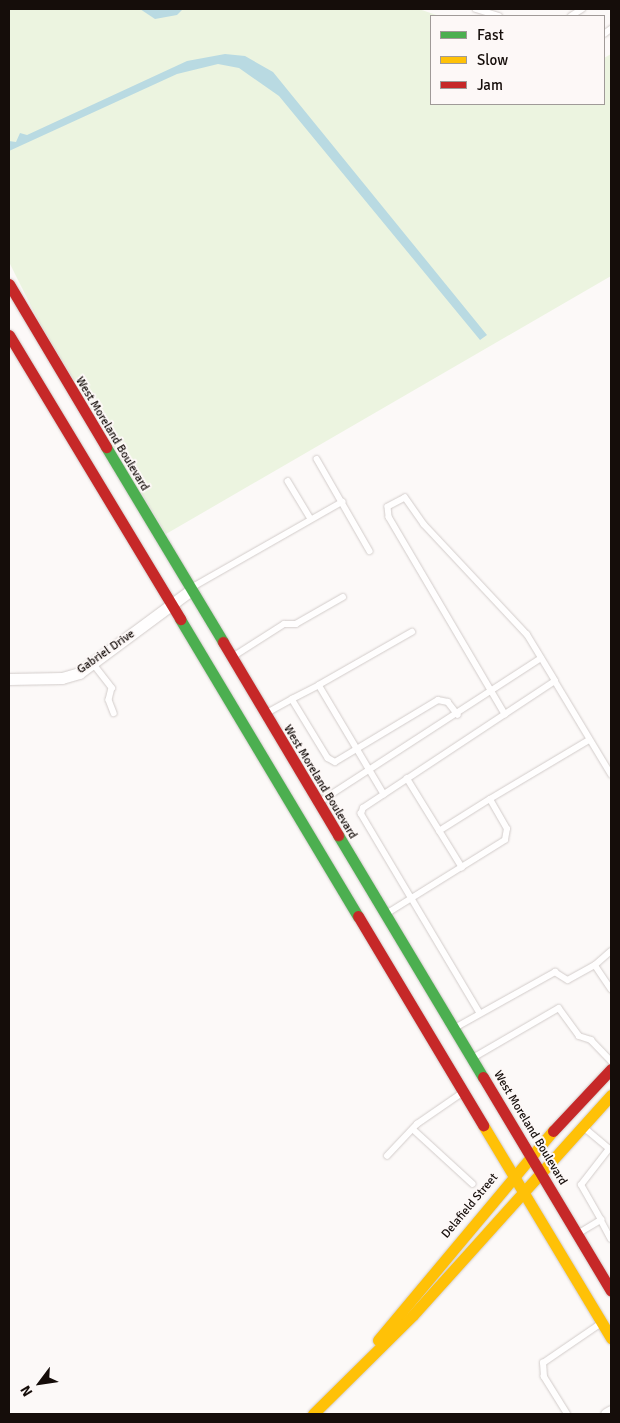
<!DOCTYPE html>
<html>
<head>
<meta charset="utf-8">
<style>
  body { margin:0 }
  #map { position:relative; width:620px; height:1423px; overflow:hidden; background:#fcf9f8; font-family:Signika,sans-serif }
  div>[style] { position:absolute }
  .green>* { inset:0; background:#ecf4e0 }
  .water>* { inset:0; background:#b9dae2 }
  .roads { filter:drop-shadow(0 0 1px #d2ccca) drop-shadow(0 0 1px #d2ccca) }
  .lane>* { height:5.5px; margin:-2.75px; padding:0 2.75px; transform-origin:2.75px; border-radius:2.75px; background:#fffefe }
  .street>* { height:11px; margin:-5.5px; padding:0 5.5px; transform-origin:5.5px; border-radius:5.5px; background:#fffefe }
  .fast>* { height:11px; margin:-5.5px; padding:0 5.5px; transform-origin:5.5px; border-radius:5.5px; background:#4caf50 }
  .slow>* { height:11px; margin:-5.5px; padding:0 5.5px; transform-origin:5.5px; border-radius:5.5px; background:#ffc107 }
  .jam>* { height:11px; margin:-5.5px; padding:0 5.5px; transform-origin:5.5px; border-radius:5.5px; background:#c62828 }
  span { translate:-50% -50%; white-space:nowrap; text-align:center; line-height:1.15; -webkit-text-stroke:4px #fdf8f7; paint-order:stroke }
  .street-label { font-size:12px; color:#150d0a }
  .frame { position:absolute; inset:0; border:10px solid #150d0a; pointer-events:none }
  .legend { position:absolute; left:430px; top:15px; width:175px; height:90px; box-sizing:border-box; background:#fdf8f7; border:1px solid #a09a98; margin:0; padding:6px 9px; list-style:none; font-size:15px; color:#150d0a }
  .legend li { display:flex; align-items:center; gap:10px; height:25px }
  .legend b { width:25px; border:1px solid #a09a98 }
  .north { position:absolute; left:15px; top:1358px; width:50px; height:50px; -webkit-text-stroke:4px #fdf8f7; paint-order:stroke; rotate:239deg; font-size:14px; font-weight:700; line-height:20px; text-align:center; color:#150d0a }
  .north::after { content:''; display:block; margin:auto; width:18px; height:22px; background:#150d0a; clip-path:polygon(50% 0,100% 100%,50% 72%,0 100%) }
</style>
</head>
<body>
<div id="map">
  <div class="green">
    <i style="clip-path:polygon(9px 9px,419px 9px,439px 16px,431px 16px,431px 104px,604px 104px,604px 58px,611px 54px,611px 276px,166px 534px,39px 322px,9px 262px)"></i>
  </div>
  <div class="water">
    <i style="clip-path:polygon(140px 9px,183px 9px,177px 15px,155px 19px)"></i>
    <i style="clip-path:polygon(225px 54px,245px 56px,273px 72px,487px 335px,480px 340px,279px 96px,239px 68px,218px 64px,177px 74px,9px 151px,9px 141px,16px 142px,20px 133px,27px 135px,187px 61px)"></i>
  </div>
  <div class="roads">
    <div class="lane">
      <i style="left:476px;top:9px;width:24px;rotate:17deg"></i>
      <i style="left:571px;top:16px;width:13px;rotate:-32deg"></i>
      <i style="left:604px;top:34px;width:9px;rotate:-36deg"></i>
      <i style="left:317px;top:459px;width:106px;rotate:60.1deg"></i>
      <i style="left:288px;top:481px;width:44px;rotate:58.8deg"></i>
      <i style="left:193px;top:587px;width:172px;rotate:-29.7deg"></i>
      <i style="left:234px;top:656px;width:59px;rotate:-32.6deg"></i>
      <i style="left:284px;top:624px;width:12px"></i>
      <i style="left:296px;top:624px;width:54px;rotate:-29.9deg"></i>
      <i style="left:92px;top:662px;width:33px;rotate:52deg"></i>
      <i style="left:112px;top:688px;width:12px;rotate:104deg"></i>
      <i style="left:109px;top:700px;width:14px;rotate:69deg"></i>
      <i style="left:555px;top:681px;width:109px;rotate:58.9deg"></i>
      <i style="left:319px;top:685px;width:107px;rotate:-29.7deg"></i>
      <i style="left:292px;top:699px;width:30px;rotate:-27deg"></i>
      <i style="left:319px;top:685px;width:127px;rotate:59.2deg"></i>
      <i style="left:267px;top:713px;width:29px;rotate:-29deg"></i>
      <i style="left:292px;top:699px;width:69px;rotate:58.6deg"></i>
      <i style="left:328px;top:758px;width:8px;rotate:30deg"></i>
      <i style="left:335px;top:762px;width:120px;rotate:-31deg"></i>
      <i style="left:438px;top:700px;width:10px;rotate:11deg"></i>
      <i style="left:448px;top:702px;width:16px;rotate:52deg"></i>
      <i style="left:407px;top:778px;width:105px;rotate:58.3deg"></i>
      <i style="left:321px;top:801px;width:262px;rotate:-33deg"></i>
      <i style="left:439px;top:831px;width:60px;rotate:-32.1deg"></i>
      <i style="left:386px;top:914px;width:140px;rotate:-31.9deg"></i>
      <i style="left:505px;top:840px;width:11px;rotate:-80deg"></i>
      <i style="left:507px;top:829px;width:34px;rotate:-120deg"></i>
      <i style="left:490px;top:799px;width:115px;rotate:-30.8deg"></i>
      <i style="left:595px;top:965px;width:21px;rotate:-41deg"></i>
      <i style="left:480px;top:1014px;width:233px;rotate:-120.8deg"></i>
      <i style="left:361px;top:814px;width:6px;rotate:-72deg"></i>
      <i style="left:363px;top:808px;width:230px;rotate:-33.5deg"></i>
      <i style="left:555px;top:681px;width:54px;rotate:-121.3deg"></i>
      <i style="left:527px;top:635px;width:151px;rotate:-133.1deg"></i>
      <i style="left:424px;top:525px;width:33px;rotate:-125deg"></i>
      <i style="left:405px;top:498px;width:19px;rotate:152deg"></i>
      <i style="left:388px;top:507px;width:10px;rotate:84deg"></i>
      <i style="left:389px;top:517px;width:229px;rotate:59.5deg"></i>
      <i style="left:455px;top:1028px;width:115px;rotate:-29.2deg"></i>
      <i style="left:555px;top:972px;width:15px;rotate:32deg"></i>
      <i style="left:568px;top:980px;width:31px;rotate:-29deg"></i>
      <i style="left:595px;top:965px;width:29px;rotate:56deg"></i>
      <i style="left:473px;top:1058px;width:99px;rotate:-30.2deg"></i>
      <i style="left:559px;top:1008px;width:34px;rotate:54deg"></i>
      <i style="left:579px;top:1036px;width:13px;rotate:18deg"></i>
      <i style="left:591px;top:1040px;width:29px;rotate:46deg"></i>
      <i style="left:413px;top:1129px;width:81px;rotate:42.5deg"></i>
      <i style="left:387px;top:1156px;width:44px;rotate:-46.8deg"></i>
      <i style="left:417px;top:1124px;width:55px;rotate:-34.6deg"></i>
      <i style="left:601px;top:1220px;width:21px;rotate:62deg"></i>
      <i style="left:579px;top:1233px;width:26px;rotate:-31deg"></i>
      <i style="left:601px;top:1220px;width:40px;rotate:-119.7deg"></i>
      <i style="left:581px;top:1185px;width:46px;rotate:-52.1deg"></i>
      <i style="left:609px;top:1149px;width:34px;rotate:-140deg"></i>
      <i style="left:567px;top:1414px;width:44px;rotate:-121.9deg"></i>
      <i style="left:544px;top:1377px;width:14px;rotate:-94deg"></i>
      <i style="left:543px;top:1363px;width:69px;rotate:-34.4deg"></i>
    </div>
    <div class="street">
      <i style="left:9px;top:679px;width:53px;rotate:-1.1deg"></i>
      <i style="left:62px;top:678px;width:18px;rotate:-16deg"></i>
      <i style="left:79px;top:673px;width:138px;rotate:-36.5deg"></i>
      <i style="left:606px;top:1414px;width:6px;rotate:-31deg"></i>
    </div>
    <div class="fast">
      <i style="left:106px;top:447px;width:227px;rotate:59deg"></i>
      <i style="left:180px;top:619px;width:346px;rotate:59.1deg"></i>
      <i style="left:338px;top:835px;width:282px;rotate:59.1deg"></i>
    </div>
    <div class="slow">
      <i style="left:483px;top:1125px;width:249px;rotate:59deg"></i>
      <i style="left:378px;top:1340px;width:273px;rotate:-50.1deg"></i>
      <i style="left:313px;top:1414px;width:141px;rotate:-44.7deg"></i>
      <i style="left:413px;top:1315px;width:296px;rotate:-48deg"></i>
    </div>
    <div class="jam">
      <i style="left:9px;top:284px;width:190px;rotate:59.2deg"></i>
      <i style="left:9px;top:335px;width:332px;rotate:58.9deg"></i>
      <i style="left:223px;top:642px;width:225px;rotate:59.2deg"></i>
      <i style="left:358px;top:916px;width:244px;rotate:59.1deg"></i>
      <i style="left:483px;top:1077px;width:249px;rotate:59.1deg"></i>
      <i style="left:553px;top:1131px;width:85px;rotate:-46.9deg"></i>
    </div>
  </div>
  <div class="street-label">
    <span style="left:112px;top:434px;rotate:59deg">West Moreland Boulevard</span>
    <span style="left:106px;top:652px;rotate:-35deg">Gabriel Drive</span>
    <span style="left:320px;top:782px;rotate:59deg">West Moreland Boulevard</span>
    <span style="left:530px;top:1128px;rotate:59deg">West Moreland Boulevard</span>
    <span style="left:470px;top:1206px;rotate:-50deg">Delafield Street</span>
  </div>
  <div class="frame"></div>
  <ul class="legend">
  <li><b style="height:6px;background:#4caf50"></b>Fast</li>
  <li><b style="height:6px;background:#ffc107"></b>Slow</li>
  <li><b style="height:6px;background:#c62828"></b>Jam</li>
  </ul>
  <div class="north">N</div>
</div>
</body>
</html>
